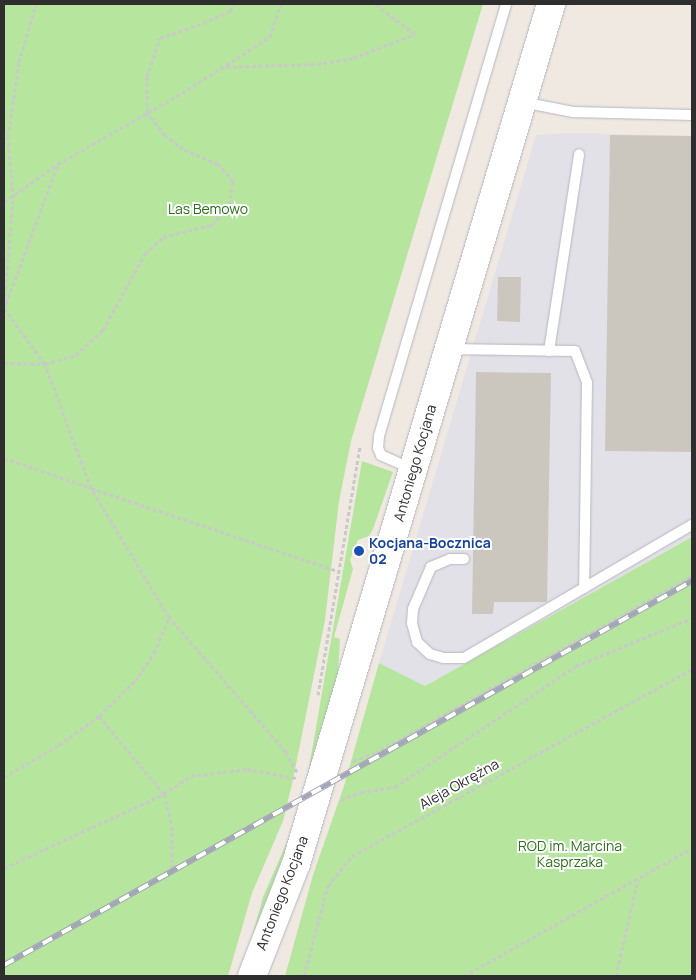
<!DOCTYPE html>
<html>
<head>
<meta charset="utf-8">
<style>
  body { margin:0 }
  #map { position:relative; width:696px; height:980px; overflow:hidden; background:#efe9e1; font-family:Manrope,sans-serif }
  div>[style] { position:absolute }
  .industrial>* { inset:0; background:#e3e1e8 }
  .green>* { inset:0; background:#b6e59e }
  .building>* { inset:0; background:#cbc7bf }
  .path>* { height:3px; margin-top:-1.5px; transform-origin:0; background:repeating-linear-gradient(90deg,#c9c9c9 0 4px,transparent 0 6.5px) }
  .roads { filter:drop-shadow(0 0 1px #b4b7c1) drop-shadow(0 0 1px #b4b7c1) }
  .lane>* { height:10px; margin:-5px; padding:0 5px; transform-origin:5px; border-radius:5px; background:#fff }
  .secondary>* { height:28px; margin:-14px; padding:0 14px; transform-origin:14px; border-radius:14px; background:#fff }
  .rail>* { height:5.5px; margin-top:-2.75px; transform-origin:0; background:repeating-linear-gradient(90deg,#fff 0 11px,#a3a6b8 0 22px); box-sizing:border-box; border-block:1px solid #a3a6b8 }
  .dots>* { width:14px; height:14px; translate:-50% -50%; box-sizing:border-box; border:2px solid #fff; border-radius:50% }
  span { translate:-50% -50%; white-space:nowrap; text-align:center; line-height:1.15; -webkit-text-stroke:4px #fff; paint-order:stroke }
  .park-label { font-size:14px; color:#2c6e1b }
  .street-label { font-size:14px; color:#2e2e2e }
  .transit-label { font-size:14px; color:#164399; font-weight:700 }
  .left { translate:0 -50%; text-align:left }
  .frame { position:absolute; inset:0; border:5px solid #2e2e2e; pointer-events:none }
</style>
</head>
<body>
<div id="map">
  <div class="industrial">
    <i style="clip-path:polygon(571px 133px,692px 136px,692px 537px,425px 686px,379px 663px,536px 135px)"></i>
  </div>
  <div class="green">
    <i style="clip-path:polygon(4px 4px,483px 4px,351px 441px,339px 501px,325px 620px,292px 784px,283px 821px,252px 893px,228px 976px,4px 976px)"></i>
    <i style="clip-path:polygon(362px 461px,393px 472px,373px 529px,369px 536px,358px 540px,350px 560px,353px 569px,334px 637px,340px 639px,337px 690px,305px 791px)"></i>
    <i style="clip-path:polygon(692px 537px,692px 976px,285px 976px,313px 875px,344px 786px,379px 663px,425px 686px)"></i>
    <i style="clip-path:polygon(300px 812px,285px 861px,252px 936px,263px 897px)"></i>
  </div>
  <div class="building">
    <i style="clip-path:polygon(610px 135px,692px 136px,692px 452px,605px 451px)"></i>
    <i style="clip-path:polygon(498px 277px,521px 277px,520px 322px,497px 321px)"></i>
    <i style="clip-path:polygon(476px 372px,551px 373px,547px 602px,494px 602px,493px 614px,472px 614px)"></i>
  </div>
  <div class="path">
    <i style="left:226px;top:67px;width:91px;rotate:-1.9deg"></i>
    <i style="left:317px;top:64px;width:36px;rotate:-9deg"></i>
    <i style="left:353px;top:58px;width:66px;rotate:-21.2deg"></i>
    <i style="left:415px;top:34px;width:50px;rotate:-143.1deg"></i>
    <i style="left:4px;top:202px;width:66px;rotate:-35.1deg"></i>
    <i style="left:58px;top:164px;width:143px;rotate:-29.8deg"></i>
    <i style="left:182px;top:93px;width:104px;rotate:-32.5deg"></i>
    <i style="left:270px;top:37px;width:35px;rotate:-72deg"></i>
    <i style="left:6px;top:304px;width:149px;rotate:-69.6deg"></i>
    <i style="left:4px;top:363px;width:41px;rotate:1.4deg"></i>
    <i style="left:45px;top:364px;width:32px;rotate:-16deg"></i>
    <i style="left:76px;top:355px;width:37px;rotate:-43deg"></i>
    <i style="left:103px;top:330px;width:87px;rotate:-61.1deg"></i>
    <i style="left:145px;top:254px;width:25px;rotate:-43deg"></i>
    <i style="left:163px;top:237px;width:50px;rotate:-13.8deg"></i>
    <i style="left:212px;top:225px;width:26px;rotate:-50deg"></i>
    <i style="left:229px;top:205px;width:24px;rotate:-81deg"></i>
    <i style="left:233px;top:181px;width:23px;rotate:-131deg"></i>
    <i style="left:218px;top:164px;width:38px;rotate:-157deg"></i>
    <i style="left:183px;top:149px;width:23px;rotate:-142deg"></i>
    <i style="left:165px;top:135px;width:28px;rotate:-129deg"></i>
    <i style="left:147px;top:113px;width:36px;rotate:-90deg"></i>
    <i style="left:147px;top:77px;width:41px;rotate:-71.6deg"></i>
    <i style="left:160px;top:38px;width:46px;rotate:-19.2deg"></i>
    <i style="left:203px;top:23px;width:30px;rotate:-24deg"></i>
    <i style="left:230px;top:11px;width:8px;rotate:-60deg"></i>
    <i style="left:4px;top:458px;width:92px;rotate:19deg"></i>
    <i style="left:91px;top:488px;width:132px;rotate:-110.4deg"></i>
    <i style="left:45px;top:364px;width:69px;rotate:-126.2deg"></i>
    <i style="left:4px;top:308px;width:110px;rotate:-85.3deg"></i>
    <i style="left:13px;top:198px;width:61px;rotate:-94.7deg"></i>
    <i style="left:8px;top:137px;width:76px;rotate:-81.7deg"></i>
    <i style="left:19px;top:62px;width:60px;rotate:-73.7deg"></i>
    <i style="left:318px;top:695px;width:252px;rotate:-80.4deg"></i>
    <i style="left:99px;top:716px;width:102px;rotate:50.2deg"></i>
    <i style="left:164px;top:794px;width:33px;rotate:76deg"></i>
    <i style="left:172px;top:826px;width:46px;rotate:90deg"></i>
    <i style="left:353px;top:761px;width:23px;rotate:-20deg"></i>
    <i style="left:375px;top:753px;width:363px;rotate:-29.2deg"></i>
    <i style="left:297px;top:772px;width:23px;rotate:-119deg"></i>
    <i style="left:286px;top:752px;width:179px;rotate:-130.9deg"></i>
    <i style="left:169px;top:617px;width:151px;rotate:-121.2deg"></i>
    <i style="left:91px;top:488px;width:260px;rotate:18.6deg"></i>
    <i style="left:4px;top:777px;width:64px;rotate:-30.2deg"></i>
    <i style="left:59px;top:745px;width:49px;rotate:-35.9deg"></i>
    <i style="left:99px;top:716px;width:50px;rotate:-44.2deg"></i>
    <i style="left:135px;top:681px;width:34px;rotate:-56deg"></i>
    <i style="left:154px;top:653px;width:39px;rotate:-67deg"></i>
    <i style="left:341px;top:800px;width:22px;rotate:-22deg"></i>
    <i style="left:361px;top:792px;width:34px;rotate:-8deg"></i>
    <i style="left:395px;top:787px;width:218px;rotate:-33.8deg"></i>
    <i style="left:576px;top:666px;width:126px;rotate:-22.5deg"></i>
    <i style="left:4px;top:868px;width:176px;rotate:-24.8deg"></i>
    <i style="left:164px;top:794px;width:32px;rotate:-34deg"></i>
    <i style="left:191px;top:776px;width:56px;rotate:-7.1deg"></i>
    <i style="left:247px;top:769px;width:50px;rotate:10.4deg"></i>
    <i style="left:304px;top:976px;width:93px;rotate:-75.1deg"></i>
    <i style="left:328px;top:886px;width:38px;rotate:-51deg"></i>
    <i style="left:352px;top:856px;width:388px;rotate:-28.8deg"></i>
    <i style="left:464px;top:976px;width:261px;rotate:-29.3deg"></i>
    <i style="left:616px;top:976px;width:99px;rotate:-77.2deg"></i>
  </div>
  <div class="roads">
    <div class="lane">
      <i style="left:522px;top:102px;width:52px;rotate:11.1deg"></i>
      <i style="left:573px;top:112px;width:119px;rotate:1.4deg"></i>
      <i style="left:449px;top:349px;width:126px;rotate:0.9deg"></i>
      <i style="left:575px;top:351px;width:34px;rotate:69deg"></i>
      <i style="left:587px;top:383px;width:205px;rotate:90.8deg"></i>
      <i style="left:549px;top:351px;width:199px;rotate:-81.3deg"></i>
      <i style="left:412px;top:469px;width:34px;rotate:-156deg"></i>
      <i style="left:381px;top:455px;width:8px;rotate:-113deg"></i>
      <i style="left:378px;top:448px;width:12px;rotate:-85deg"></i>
      <i style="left:379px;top:436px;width:450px;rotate:-73.6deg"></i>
      <i style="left:464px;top:559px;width:14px;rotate:180deg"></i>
      <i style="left:450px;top:559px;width:21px;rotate:157deg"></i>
      <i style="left:431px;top:567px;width:46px;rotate:113.2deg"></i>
      <i style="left:413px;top:609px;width:14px;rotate:94deg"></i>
      <i style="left:412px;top:623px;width:20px;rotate:75deg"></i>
      <i style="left:417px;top:642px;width:18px;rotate:43deg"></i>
      <i style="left:430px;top:654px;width:14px;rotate:17deg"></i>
      <i style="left:443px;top:658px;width:21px"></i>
      <i style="left:464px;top:658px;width:264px;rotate:-30.3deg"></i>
    </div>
    <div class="secondary">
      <i style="left:252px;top:976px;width:120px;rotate:-68.6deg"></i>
      <i style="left:296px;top:864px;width:897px;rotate:-73.48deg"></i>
    </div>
  </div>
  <div class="rail">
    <i style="left:4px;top:965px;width:788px;rotate:-29.17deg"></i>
  </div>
  <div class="dots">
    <i style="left:359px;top:551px;background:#1a4fb4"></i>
  </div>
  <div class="park-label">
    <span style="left:208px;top:209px">Las Bemowo</span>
    <span style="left:570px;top:854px">ROD im. Marcina<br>Kasprzaka</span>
  </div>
  <div class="street-label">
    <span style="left:415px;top:463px;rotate:-74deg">Antoniego Kocjana</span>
    <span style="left:459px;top:784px;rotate:-29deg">Aleja Okrężna</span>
    <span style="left:282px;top:893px;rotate:-69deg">Antoniego Kocjana</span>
  </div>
  <div class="transit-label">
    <span class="left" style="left:369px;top:551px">Kocjana-Bocznica<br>02</span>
  </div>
  <div class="frame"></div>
</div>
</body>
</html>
